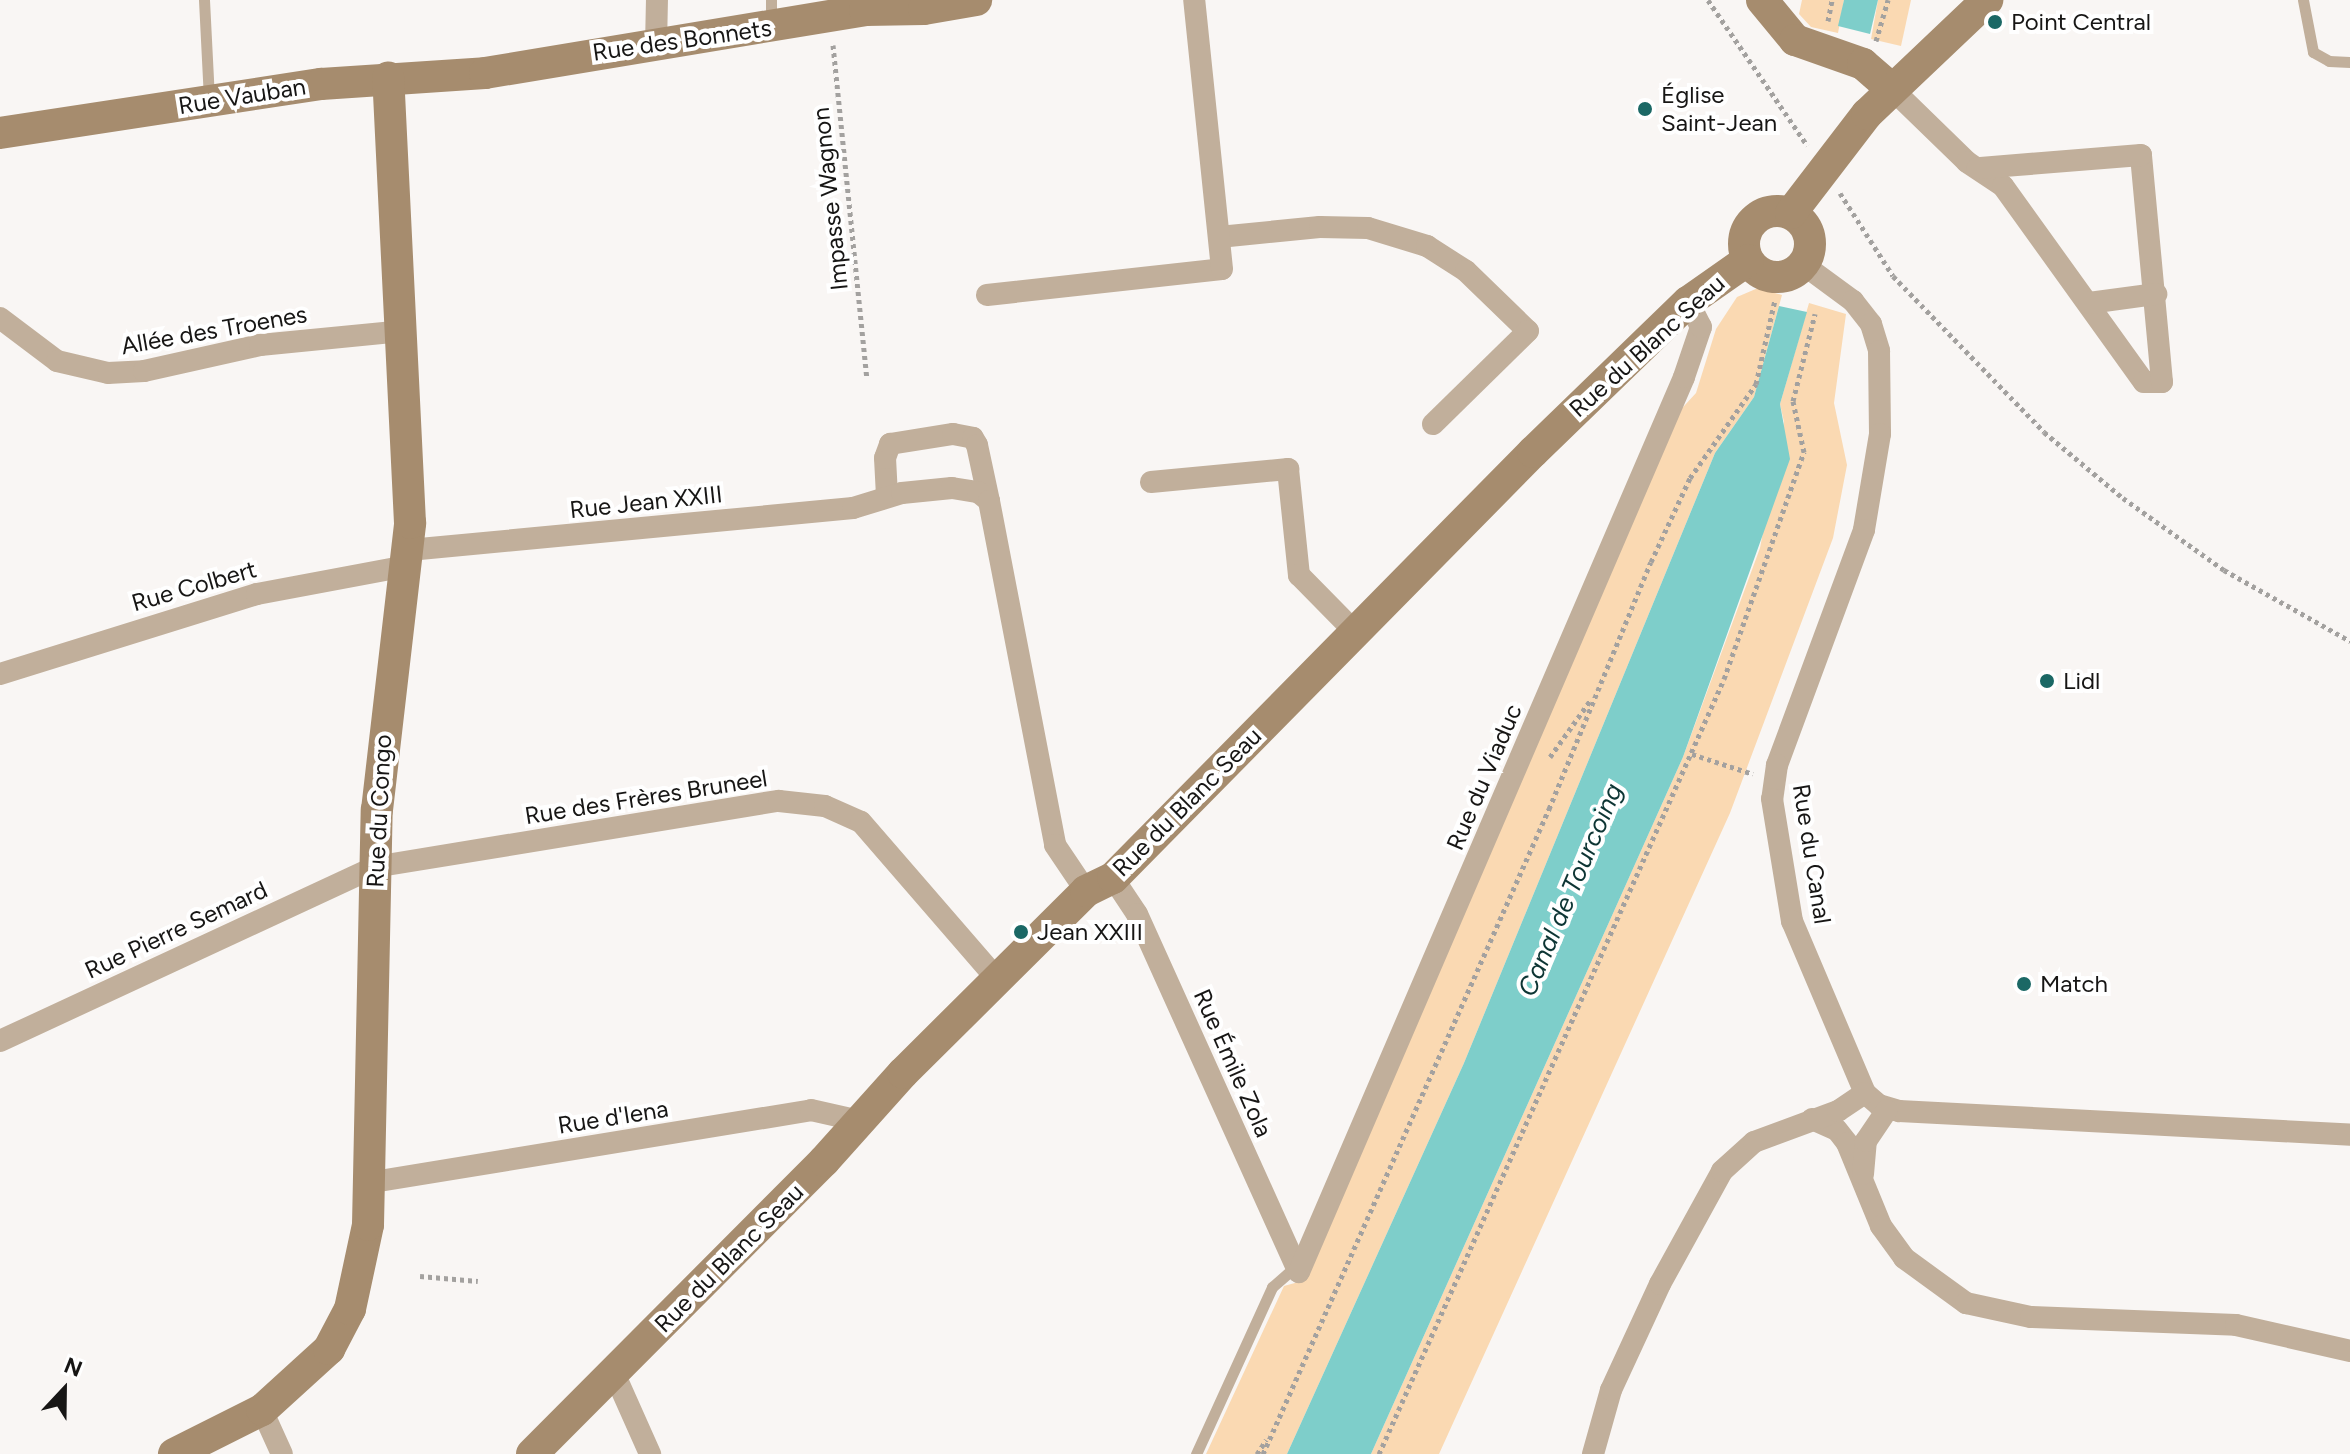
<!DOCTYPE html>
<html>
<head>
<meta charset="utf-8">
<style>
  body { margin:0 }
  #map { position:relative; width:2350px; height:1454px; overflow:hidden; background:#f9f6f4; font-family:Figtree,sans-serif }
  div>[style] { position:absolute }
  .green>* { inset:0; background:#fad9b2 }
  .water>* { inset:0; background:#7ececa }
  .path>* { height:5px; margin-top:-2.5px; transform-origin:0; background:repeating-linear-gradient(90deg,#a3a19f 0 4px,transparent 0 8px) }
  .lane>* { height:11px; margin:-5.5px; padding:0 5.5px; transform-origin:5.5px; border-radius:5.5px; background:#c1af9b }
  .street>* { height:22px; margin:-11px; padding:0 11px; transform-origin:11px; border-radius:11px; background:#c1af9b }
  .secondary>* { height:32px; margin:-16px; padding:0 16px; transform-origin:16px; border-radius:16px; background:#a68c6e }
  .secondary>.ring { margin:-16px; padding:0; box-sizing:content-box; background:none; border:32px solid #a68c6e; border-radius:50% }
  .dots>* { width:22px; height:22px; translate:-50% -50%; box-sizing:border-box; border:4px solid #fff; border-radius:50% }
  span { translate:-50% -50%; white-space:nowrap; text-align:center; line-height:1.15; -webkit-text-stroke:8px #fff; paint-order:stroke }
  .poi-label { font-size:24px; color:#171615 }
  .left { translate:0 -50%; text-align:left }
  .street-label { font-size:24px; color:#171615 }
  .water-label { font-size:26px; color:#0d3534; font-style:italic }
  .north { position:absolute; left:24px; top:1350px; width:80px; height:80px; -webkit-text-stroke:6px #fff; paint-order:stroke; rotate:22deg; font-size:22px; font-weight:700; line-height:32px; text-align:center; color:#171615 }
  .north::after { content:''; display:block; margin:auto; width:28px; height:36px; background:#171615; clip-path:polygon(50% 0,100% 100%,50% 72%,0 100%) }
</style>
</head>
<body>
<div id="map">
  <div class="green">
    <i style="clip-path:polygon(1802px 0,1844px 0,1838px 33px,1811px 27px,1799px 14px)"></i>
    <i style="clip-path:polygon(1878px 0,1911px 0,1901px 46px,1871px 39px)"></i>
    <i style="clip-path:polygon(1758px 288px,1782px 295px,1754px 397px,1715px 453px,1464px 1063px,1287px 1454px,1206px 1454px,1284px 1286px,1302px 1281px,1673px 418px,1696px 393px,1716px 329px,1737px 297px)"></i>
    <i style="clip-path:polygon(1809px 303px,1846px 314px,1834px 403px,1847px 465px,1833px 538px,1730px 813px,1439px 1454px,1371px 1454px,1683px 757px,1760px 548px,1784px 422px,1780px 404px)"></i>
  </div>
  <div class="water">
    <i style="clip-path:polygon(1844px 0,1878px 0,1870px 34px,1838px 26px)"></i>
    <i style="clip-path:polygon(1779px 306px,1807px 312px,1780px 404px,1790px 459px,1683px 757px,1371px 1454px,1287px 1454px,1464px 1063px,1715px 453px,1754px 397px)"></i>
  </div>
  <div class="path">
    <i style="left:1708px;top:0;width:176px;rotate:55.7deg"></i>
    <i style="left:1828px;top:21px;width:21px;rotate:-79deg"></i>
    <i style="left:1876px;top:41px;width:43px;rotate:-73.7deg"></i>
    <i style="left:833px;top:45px;width:335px;rotate:84.2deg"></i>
    <i style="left:1840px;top:193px;width:98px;rotate:57.4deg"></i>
    <i style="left:1893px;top:276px;width:217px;rotate:45.9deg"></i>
    <i style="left:2044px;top:432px;width:103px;rotate:39.9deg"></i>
    <i style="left:2123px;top:498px;width:124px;rotate:35.5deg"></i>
    <i style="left:2224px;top:570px;width:145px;rotate:29.4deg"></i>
    <i style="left:1692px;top:754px;width:64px;rotate:18.2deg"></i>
    <i style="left:1550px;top:757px;width:69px;rotate:-54.5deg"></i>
    <i style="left:420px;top:1276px;width:58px;rotate:4.9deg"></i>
    <i style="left:1257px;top:1454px;width:17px;rotate:-57deg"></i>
    <i style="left:1263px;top:1454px;width:706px;rotate:-66.09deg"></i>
    <i style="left:1549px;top:809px;width:267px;rotate:-67.6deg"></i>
    <i style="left:1651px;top:562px;width:93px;rotate:-65.1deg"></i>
    <i style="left:1690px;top:478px;width:115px;rotate:-54.9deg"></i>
    <i style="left:1756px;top:384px;width:86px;rotate:-77.3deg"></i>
    <i style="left:1379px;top:1454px;width:848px;rotate:-66deg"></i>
    <i style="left:1724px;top:679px;width:241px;rotate:-70.6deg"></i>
    <i style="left:1804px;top:452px;width:52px;rotate:-102.2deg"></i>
    <i style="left:1793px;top:401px;width:90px;rotate:-75.8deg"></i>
  </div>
  <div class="lane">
    <i style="left:204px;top:0;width:100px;rotate:87.1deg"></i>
    <i style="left:2303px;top:0;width:53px;rotate:79.1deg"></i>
    <i style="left:2313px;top:52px;width:18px;rotate:29deg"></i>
    <i style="left:2329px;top:61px;width:21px;rotate:3deg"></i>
    <i style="left:771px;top:23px;width:23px;rotate:-90deg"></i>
    <i style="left:1196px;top:1454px;width:183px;rotate:-65.5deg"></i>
    <i style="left:1272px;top:1287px;width:32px;rotate:-41deg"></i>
  </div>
  <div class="street">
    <i style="left:656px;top:46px;width:46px;rotate:-88.8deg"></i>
    <i style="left:1892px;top:89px;width:105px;rotate:44.2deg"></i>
    <i style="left:1967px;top:162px;width:43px;rotate:33.7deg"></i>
    <i style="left:2003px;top:186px;width:241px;rotate:54.3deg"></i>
    <i style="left:2144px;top:382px;width:18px"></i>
    <i style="left:2162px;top:382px;width:228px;rotate:-95.3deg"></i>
    <i style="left:2141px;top:155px;width:164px;rotate:175.4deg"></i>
    <i style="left:1219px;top:237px;width:101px;rotate:-5.7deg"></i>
    <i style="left:1320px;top:227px;width:48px;rotate:1.2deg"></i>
    <i style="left:1368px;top:228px;width:62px;rotate:17deg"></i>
    <i style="left:1427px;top:246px;width:46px;rotate:32.7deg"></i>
    <i style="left:1466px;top:271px;width:86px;rotate:44.1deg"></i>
    <i style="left:1528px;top:331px;width:133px;rotate:135.6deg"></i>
    <i style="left:1804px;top:265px;width:61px;rotate:36.3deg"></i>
    <i style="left:1853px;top:301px;width:29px;rotate:52deg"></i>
    <i style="left:1871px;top:324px;width:28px;rotate:73deg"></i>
    <i style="left:1879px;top:351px;width:83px;rotate:89.3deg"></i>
    <i style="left:1880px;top:434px;width:97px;rotate:99.5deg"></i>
    <i style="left:1864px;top:530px;width:251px;rotate:110.3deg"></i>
    <i style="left:1777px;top:765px;width:34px;rotate:98deg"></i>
    <i style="left:1772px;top:799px;width:124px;rotate:80.7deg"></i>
    <i style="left:1792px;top:921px;width:187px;rotate:67deg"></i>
    <i style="left:1865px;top:1093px;width:18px;rotate:41deg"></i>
    <i style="left:1879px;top:1105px;width:21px;rotate:17deg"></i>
    <i style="left:1899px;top:1111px;width:452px;rotate:3deg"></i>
    <i style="left:987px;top:295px;width:236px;rotate:-6.3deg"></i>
    <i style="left:1222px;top:269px;width:270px;rotate:-95.9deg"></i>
    <i style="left:2089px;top:303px;width:68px;rotate:-7.7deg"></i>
    <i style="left:0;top:318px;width:71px;rotate:37deg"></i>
    <i style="left:57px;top:361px;width:52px;rotate:13.2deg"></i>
    <i style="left:108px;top:373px;width:36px;rotate:-3deg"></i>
    <i style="left:144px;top:371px;width:119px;rotate:-12.6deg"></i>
    <i style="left:260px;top:345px;width:145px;rotate:-5.6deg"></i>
    <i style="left:1151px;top:482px;width:138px;rotate:-5.4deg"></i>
    <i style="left:1288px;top:469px;width:107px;rotate:84.1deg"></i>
    <i style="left:1299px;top:575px;width:80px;rotate:45.5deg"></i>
    <i style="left:887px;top:496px;width:38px;rotate:-93deg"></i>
    <i style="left:885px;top:458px;width:15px;rotate:-70deg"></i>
    <i style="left:890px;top:444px;width:64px;rotate:-9deg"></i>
    <i style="left:953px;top:434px;width:20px;rotate:11deg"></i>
    <i style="left:973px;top:438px;width:8px;rotate:60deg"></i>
    <i style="left:977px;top:445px;width:57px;rotate:77.9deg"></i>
    <i style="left:409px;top:550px;width:446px;rotate:-5.4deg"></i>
    <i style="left:853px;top:508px;width:51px;rotate:-17deg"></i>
    <i style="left:902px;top:493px;width:50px;rotate:-5.7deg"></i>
    <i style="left:952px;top:488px;width:26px;rotate:9deg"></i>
    <i style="left:978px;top:492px;width:14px;rotate:39deg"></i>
    <i style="left:989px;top:501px;width:350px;rotate:79.1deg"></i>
    <i style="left:1055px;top:845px;width:55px;rotate:56deg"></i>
    <i style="left:0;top:674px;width:269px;rotate:-17.3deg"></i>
    <i style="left:257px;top:594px;width:152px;rotate:-10.6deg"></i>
    <i style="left:1113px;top:878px;width:43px;rotate:56.3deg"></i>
    <i style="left:1137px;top:914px;width:393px;rotate:65.7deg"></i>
    <i style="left:0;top:1041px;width:412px;rotate:-24.9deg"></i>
    <i style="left:374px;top:867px;width:410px;rotate:-9.3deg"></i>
    <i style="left:779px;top:801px;width:46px;rotate:6.2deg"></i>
    <i style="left:825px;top:806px;width:39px;rotate:24deg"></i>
    <i style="left:861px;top:822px;width:208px;rotate:49.1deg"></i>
    <i style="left:1812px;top:1119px;width:27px;rotate:24deg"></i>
    <i style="left:1837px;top:1130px;width:16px;rotate:52deg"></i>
    <i style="left:1847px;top:1143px;width:90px;rotate:67.7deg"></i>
    <i style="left:1881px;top:1226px;width:39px;rotate:54deg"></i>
    <i style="left:1904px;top:1258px;width:77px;rotate:36deg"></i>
    <i style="left:1966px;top:1303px;width:66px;rotate:12.2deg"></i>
    <i style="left:2031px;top:1317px;width:205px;rotate:2.2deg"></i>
    <i style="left:2236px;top:1325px;width:117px;rotate:12.8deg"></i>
    <i style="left:1863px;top:1174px;width:33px;rotate:-85deg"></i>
    <i style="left:1866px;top:1141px;width:37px;rotate:-56deg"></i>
    <i style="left:373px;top:1182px;width:444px;rotate:-9.3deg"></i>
    <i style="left:811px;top:1110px;width:50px;rotate:12.7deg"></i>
    <i style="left:1299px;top:1272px;width:974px;rotate:-66.72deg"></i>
    <i style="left:1684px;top:377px;width:53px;rotate:-71.2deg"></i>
    <i style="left:1701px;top:327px;width:28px;rotate:-117deg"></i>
    <i style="left:614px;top:1373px;width:89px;rotate:66deg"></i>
    <i style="left:262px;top:1410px;width:48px;rotate:65.6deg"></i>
    <i style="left:1593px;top:1454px;width:66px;rotate:-74.3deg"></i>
    <i style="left:1611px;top:1390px;width:117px;rotate:-65.2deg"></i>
    <i style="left:1660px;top:1284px;width:129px;rotate:-61.2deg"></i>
    <i style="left:1722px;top:1171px;width:43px;rotate:-42.2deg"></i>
    <i style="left:1754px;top:1142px;width:90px;rotate:-20.3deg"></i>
    <i style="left:1838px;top:1111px;width:32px;rotate:-34deg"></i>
  </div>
  <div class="secondary">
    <i style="left:1762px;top:0;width:52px;rotate:50.5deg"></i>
    <i style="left:1795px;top:40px;width:72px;rotate:19.4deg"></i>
    <i style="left:1863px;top:64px;width:38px;rotate:41deg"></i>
    <i style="left:0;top:133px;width:325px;rotate:-8.7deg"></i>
    <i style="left:321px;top:84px;width:164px;rotate:-3.8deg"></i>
    <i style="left:485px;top:73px;width:385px;rotate:-9.4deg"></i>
    <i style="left:865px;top:10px;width:59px;rotate:-1deg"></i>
    <i style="left:924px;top:9px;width:53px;rotate:-9.8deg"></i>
    <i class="ring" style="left:1744px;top:211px;width:34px;height:34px"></i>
    <i style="left:1791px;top:213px;width:125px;rotate:-52.5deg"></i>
    <i style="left:1867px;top:114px;width:166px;rotate:-43.5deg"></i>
    <i style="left:174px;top:1454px;width:98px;rotate:-26.6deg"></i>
    <i style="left:262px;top:1410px;width:91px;rotate:-42.3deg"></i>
    <i style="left:329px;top:1349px;width:45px;rotate:-62.3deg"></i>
    <i style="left:350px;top:1309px;width:86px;rotate:-77.9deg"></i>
    <i style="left:368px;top:1225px;width:415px;rotate:-88.8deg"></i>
    <i style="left:377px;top:810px;width:289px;rotate:-83.4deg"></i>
    <i style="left:410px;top:523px;width:446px;rotate:-92.8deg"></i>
    <i style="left:532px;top:1454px;width:414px;rotate:-45.1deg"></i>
    <i style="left:824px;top:1161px;width:118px;rotate:-48.1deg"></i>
    <i style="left:903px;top:1073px;width:258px;rotate:-44.8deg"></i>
    <i style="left:1086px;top:891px;width:30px;rotate:-26deg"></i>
    <i style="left:1113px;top:878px;width:598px;rotate:-45.41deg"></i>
    <i style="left:1533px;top:452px;width:216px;rotate:-44.1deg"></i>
    <i style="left:1688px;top:302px;width:73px;rotate:-35deg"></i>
  </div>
  <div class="dots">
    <i style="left:1995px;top:22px;background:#1b6865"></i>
    <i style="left:1645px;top:109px;background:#1b6865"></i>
    <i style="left:2047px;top:681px;background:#1b6865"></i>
    <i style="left:1021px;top:932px;background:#1b6865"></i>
    <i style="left:2024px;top:984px;background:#1b6865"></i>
  </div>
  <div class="poi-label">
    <span class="left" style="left:2011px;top:22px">Point Central</span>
    <span class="left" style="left:1661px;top:109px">Église<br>Saint-Jean</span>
    <span class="left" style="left:2063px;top:681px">Lidl</span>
    <span class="left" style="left:1037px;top:932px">Jean XXIII</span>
    <span class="left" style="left:2040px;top:984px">Match</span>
  </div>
  <div class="street-label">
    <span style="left:682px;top:40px;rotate:-8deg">Rue des Bonnets</span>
    <span style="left:242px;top:96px;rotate:-9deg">Rue Vauban</span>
    <span style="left:830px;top:199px;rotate:-96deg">Impasse Wagnon</span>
    <span style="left:214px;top:330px;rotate:-10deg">Allée des Troenes</span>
    <span style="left:1647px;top:346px;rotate:-42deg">Rue du Blanc Seau</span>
    <span style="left:646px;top:502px;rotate:-6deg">Rue Jean XXIII</span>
    <span style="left:194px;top:586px;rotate:-16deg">Rue Colbert</span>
    <span style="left:1484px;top:777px;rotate:-67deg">Rue du Viaduc</span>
    <span style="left:646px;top:797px;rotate:-9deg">Rue des Frères Bruneel</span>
    <span style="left:1187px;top:802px;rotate:-45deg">Rue du Blanc Seau</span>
    <span style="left:379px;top:811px;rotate:-87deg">Rue du Congo</span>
    <span style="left:1812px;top:854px;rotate:81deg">Rue du Canal</span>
    <span style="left:176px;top:930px;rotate:-25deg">Rue Pierre Semard</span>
    <span style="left:1233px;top:1063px;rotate:66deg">Rue Émile Zola</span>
    <span style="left:613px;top:1117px;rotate:-9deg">Rue d'Iena</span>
    <span style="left:729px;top:1258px;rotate:-45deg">Rue du Blanc Seau</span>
  </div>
  <div class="water-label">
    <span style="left:1571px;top:890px;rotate:-67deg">Canal de Tourcoing</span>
  </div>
  <div class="north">N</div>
</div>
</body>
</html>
